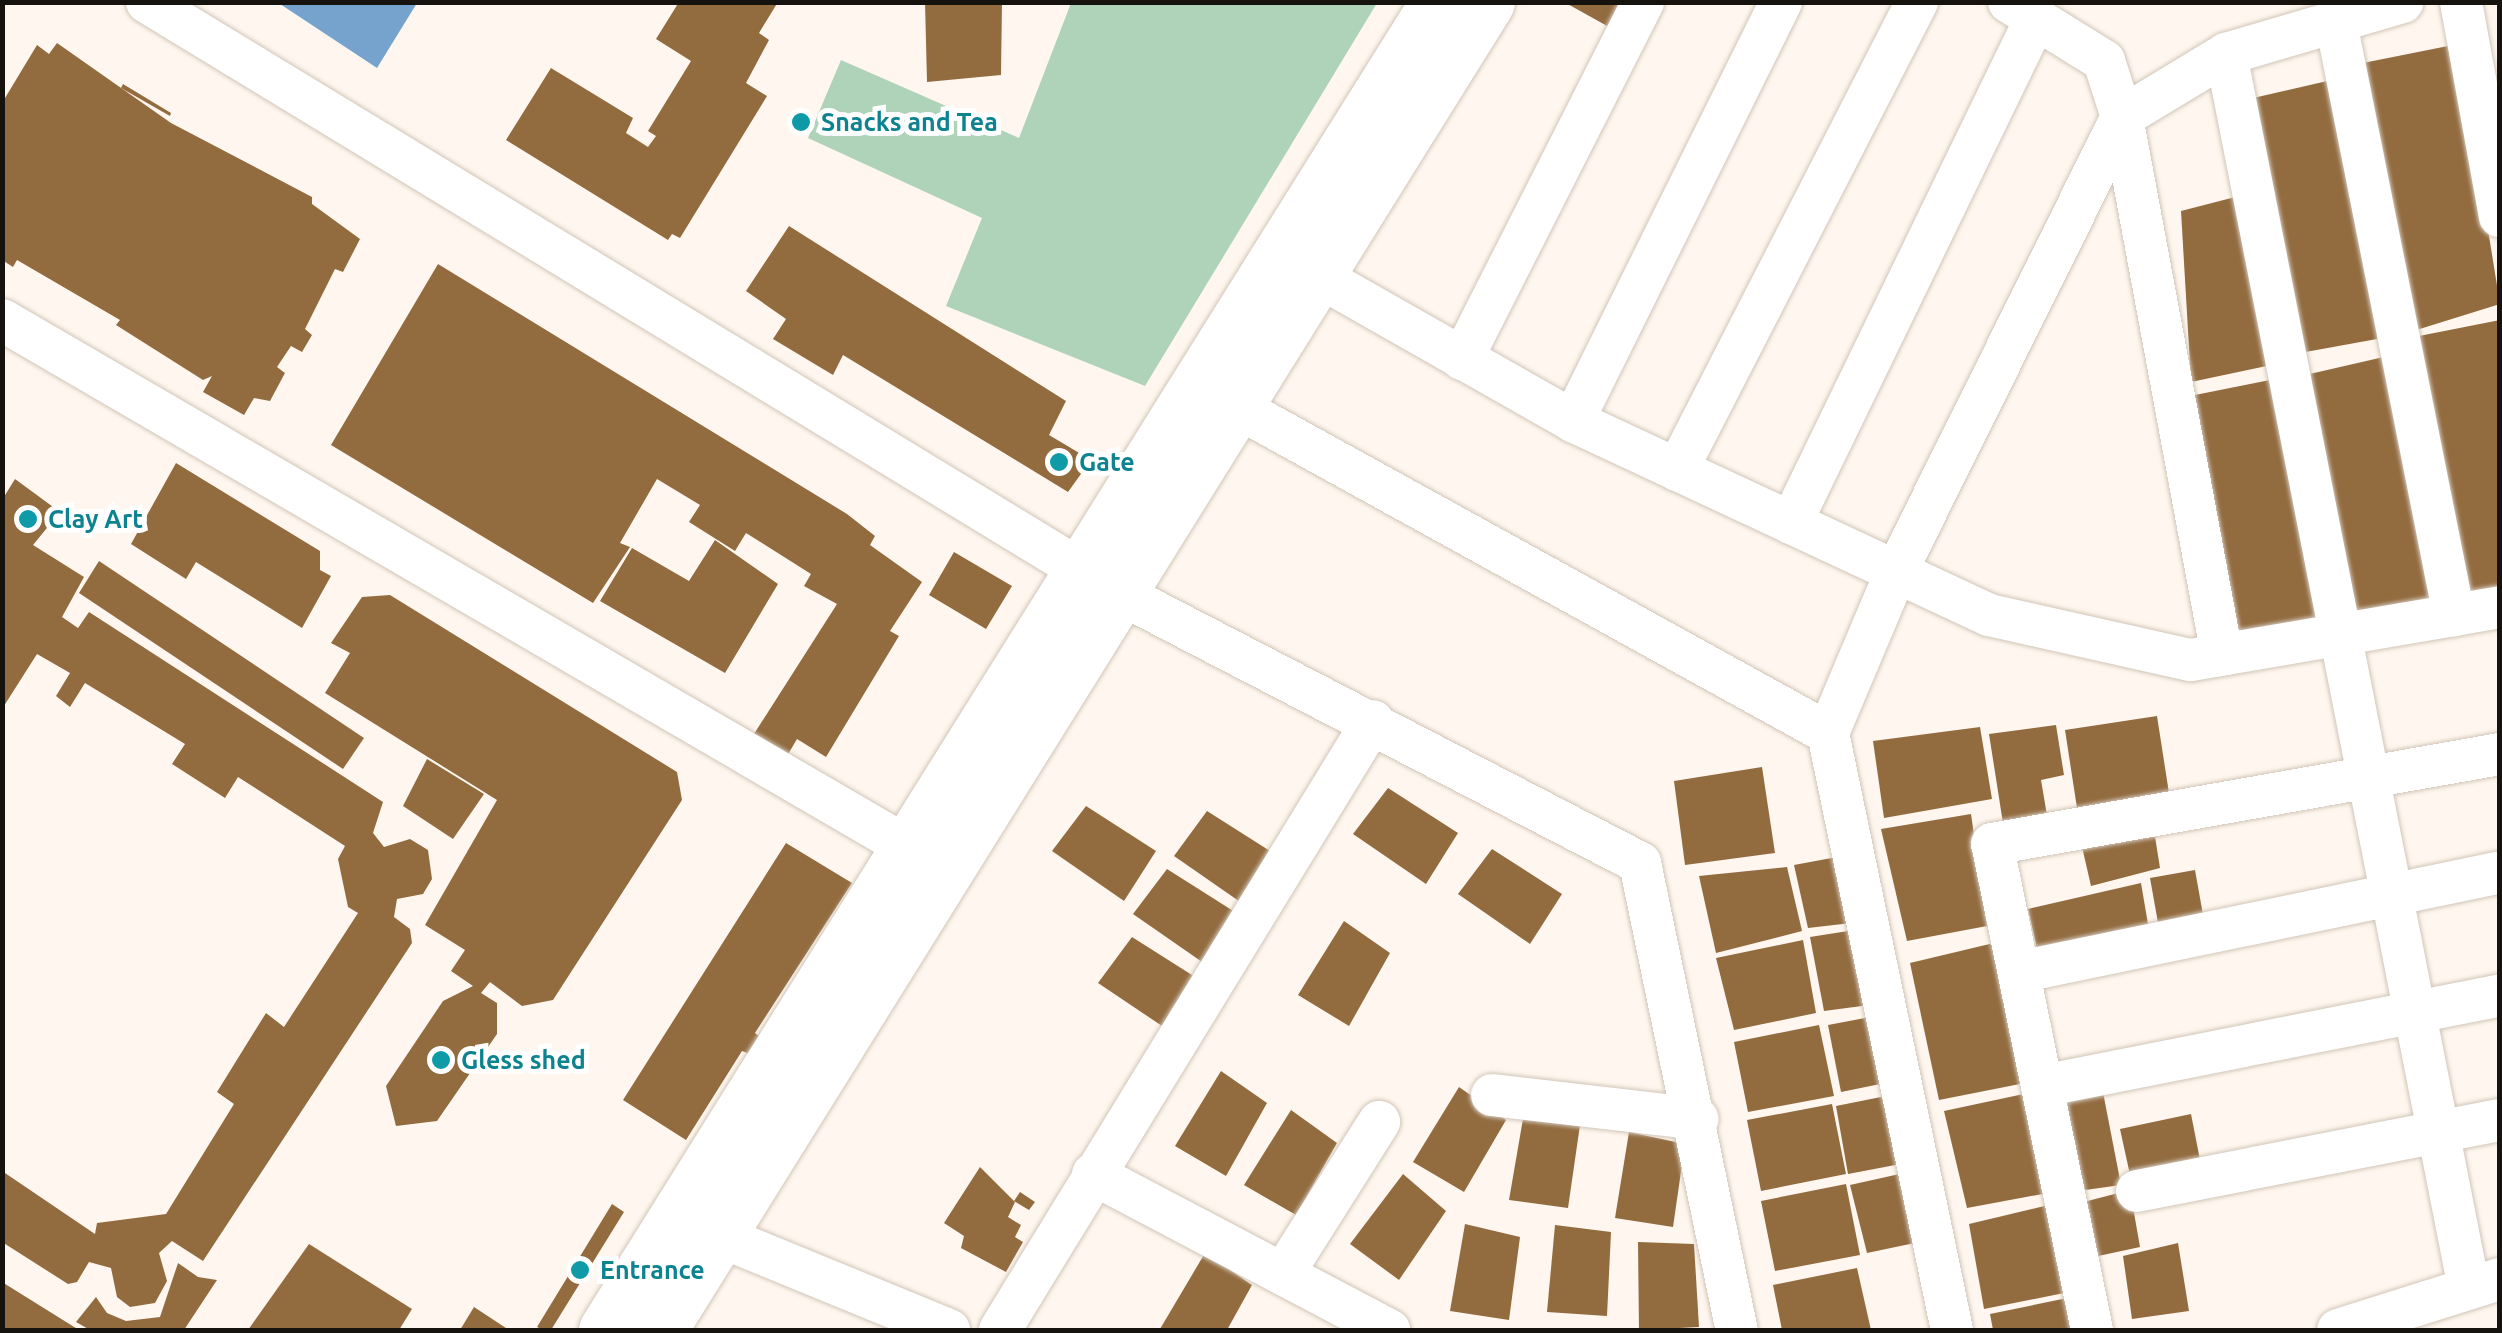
<!DOCTYPE html>
<html>
<head>
<meta charset="utf-8">
<style>
  body { margin:0 }
  #map { position:relative; width:2502px; height:1333px; overflow:hidden; background:#fff7ef; font-family:Ubuntu,sans-serif }
  div>[style] { position:absolute }
  .green>* { inset:0; background:#aed3b9 }
  .water>* { inset:0; background:#75a3cd }
  .building>* { inset:0; background:#926b3f }
  .roads { filter:drop-shadow(0 0 2px #d1c5b8) drop-shadow(0 0 2px #d1c5b8) }
  .street>* { height:42px; margin:-21px; padding:0 21px; transform-origin:21px; border-radius:21px; background:#fff }
  .secondary>* { height:55px; margin:-27.5px; padding:0 27.5px; transform-origin:27.5px; border-radius:27.5px; background:#fff }
  .dots>* { width:28px; height:28px; translate:-50% -50%; box-sizing:border-box; border:5px solid #fff; border-radius:50% }
  span { translate:-50% -50%; white-space:nowrap; text-align:center; line-height:1.15; -webkit-text-stroke:10px #fff; paint-order:stroke }
  .culture-label { font-size:25px; color:#0d838f; font-weight:700 }
  .left { translate:0 -50%; text-align:left }
  .frame { position:absolute; inset:0; border:5px solid #16120d; pointer-events:none }
</style>
</head>
<body>
<div id="map">
  <div class="green">
    <i style="clip-path:polygon(1071px 3px,1377px 3px,1145px 386px,946px 306px,982px 218px,808px 138px,841px 60px,1019px 138px)"></i>
  </div>
  <div class="water">
    <i style="clip-path:polygon(277px 2px,416px 2px,417px 3px,377px 68px)"></i>
  </div>
  <div class="building">
    <i style="clip-path:polygon(679px 2px,778px 2px,759px 33px,769px 40px,746px 83px,767px 96px,680px 238px,672px 234px,668px 240px,506px 140px,551px 68px,633px 118px,626px 133px,648px 147px,656px 136px,648px 131px,691px 61px,656px 39px)"></i>
    <i style="clip-path:polygon(925px 2px,1002px 2px,1001px 75px,927px 82px)"></i>
    <i style="clip-path:polygon(1564px 2px,1622px 2px,1609px 27px)"></i>
    <i style="clip-path:polygon(57px 43px,171px 123px,312px 197px,312px 204px,360px 239px,343px 272px,335px 269px,305px 329px,312px 335px,302px 352px,291px 346px,277px 367px,285px 373px,270px 401px,254px 398px,244px 415px,203px 392px,212px 376px,203px 380px,116px 325px,120px 320px,17px 260px,13px 267px,2px 260px,2px 103px,37px 45px,49px 54px)"></i>
    <i style="clip-path:polygon(2458px 44px,2500px 304px,2410px 332px,2358px 64px)"></i>
    <i style="clip-path:polygon(2336px 79px,2388px 337px,2300px 353px,2249px 99px)"></i>
    <i style="clip-path:polygon(123px 84px,171px 113px,170px 116px,121px 88px)"></i>
    <i style="clip-path:polygon(2243px 195px,2276px 364px,2191px 382px,2181px 211px)"></i>
    <i style="clip-path:polygon(789px 226px,1066px 401px,1049px 435px,1091px 460px,1068px 492px,843px 355px,833px 375px,773px 339px,786px 319px,746px 291px)"></i>
    <i style="clip-path:polygon(438px 264px,847px 514px,875px 536px,870px 545px,922px 582px,890px 631px,899px 636px,826px 757px,797px 739px,787px 756px,754px 734px,837px 604px,804px 586px,811px 574px,746px 533px,735px 551px,689px 522px,700px 505px,657px 479px,620px 543px,630px 547px,593px 603px,331px 445px)"></i>
    <i style="clip-path:polygon(2500px 320px,2500px 594px,2461px 606px,2409px 338px)"></i>
    <i style="clip-path:polygon(2388px 356px,2443px 608px,2351px 627px,2301px 376px)"></i>
    <i style="clip-path:polygon(2275px 379px,2324px 628px,2234px 645px,2185px 397px)"></i>
    <i style="clip-path:polygon(176px 463px,320px 551px,320px 570px,331px 576px,302px 628px,196px 562px,186px 579px,131px 544px)"></i>
    <i style="clip-path:polygon(15px 479px,60px 512px,33px 545px,84px 577px,62px 617px,78px 628px,89px 612px,383px 802px,373px 833px,384px 847px,410px 839px,428px 850px,432px 879px,423px 894px,397px 899px,394px 917px,410px 929px,412px 943px,203px 1261px,172px 1241px,159px 1253px,167px 1281px,155px 1303px,130px 1307px,117px 1297px,111px 1268px,89px 1262px,77px 1282px,68px 1284px,2px 1242px,2px 1171px,95px 1234px,97px 1223px,166px 1214px,234px 1104px,217px 1092px,266px 1013px,284px 1027px,358px 913px,348px 907px,338px 859px,345px 846px,238px 777px,225px 798px,172px 764px,185px 744px,85px 683px,70px 707px,56px 696px,70px 673px,37px 654px,2px 709px,2px 500px)"></i>
    <i style="clip-path:polygon(715px 540px,778px 584px,725px 673px,600px 601px,632px 548px,689px 581px)"></i>
    <i style="clip-path:polygon(954px 552px,1012px 586px,986px 629px,929px 595px)"></i>
    <i style="clip-path:polygon(99px 561px,364px 738px,343px 769px,79px 593px)"></i>
    <i style="clip-path:polygon(390px 595px,677px 772px,682px 800px,553px 1000px,522px 1006px,490px 982px,481px 993px,497px 1003px,497px 1034px,437px 1121px,396px 1126px,386px 1086px,443px 1001px,473px 986px,451px 971px,465px 950px,425px 925px,497px 800px,325px 693px,350px 653px,331px 643px,362px 597px)"></i>
    <i style="clip-path:polygon(2157px 716px,2171px 806px,2079px 821px,2065px 730px)"></i>
    <i style="clip-path:polygon(2056px 725px,2064px 775px,2041px 780px,2049px 827px,2005px 836px,1989px 734px)"></i>
    <i style="clip-path:polygon(1980px 727px,1992px 799px,1884px 818px,1873px 741px)"></i>
    <i style="clip-path:polygon(427px 759px,484px 794px,453px 839px,403px 806px)"></i>
    <i style="clip-path:polygon(1762px 767px,1775px 853px,1685px 865px,1674px 781px)"></i>
    <i style="clip-path:polygon(1388px 788px,1458px 833px,1426px 884px,1353px 834px)"></i>
    <i style="clip-path:polygon(1086px 806px,1156px 851px,1124px 901px,1052px 851px)"></i>
    <i style="clip-path:polygon(1207px 811px,1278px 856px,1246px 906px,1174px 856px)"></i>
    <i style="clip-path:polygon(1971px 814px,1987px 926px,1907px 941px,1881px 829px)"></i>
    <i style="clip-path:polygon(2153px 824px,2160px 868px,2091px 886px,2080px 838px)"></i>
    <i style="clip-path:polygon(786px 843px,852px 883px,755px 1033px,760px 1037px,750px 1054px,742px 1051px,686px 1140px,623px 1100px)"></i>
    <i style="clip-path:polygon(1492px 849px,1562px 894px,1530px 944px,1458px 894px)"></i>
    <i style="clip-path:polygon(1848px 855px,1860px 922px,1808px 928px,1794px 865px)"></i>
    <i style="clip-path:polygon(1787px 867px,1802px 931px,1716px 953px,1699px 876px)"></i>
    <i style="clip-path:polygon(1167px 869px,1238px 914px,1205px 964px,1133px 914px)"></i>
    <i style="clip-path:polygon(2195px 870px,2205px 926px,2160px 934px,2150px 878px)"></i>
    <i style="clip-path:polygon(2141px 883px,2150px 936px,2040px 962px,2028px 909px)"></i>
    <i style="clip-path:polygon(1344px 921px,1390px 953px,1349px 1026px,1298px 995px)"></i>
    <i style="clip-path:polygon(1861px 929px,1877px 1004px,1824px 1011px,1810px 937px)"></i>
    <i style="clip-path:polygon(1132px 937px,1203px 982px,1171px 1032px,1098px 983px)"></i>
    <i style="clip-path:polygon(1803px 940px,1816px 1013px,1734px 1030px,1716px 958px)"></i>
    <i style="clip-path:polygon(1998px 942px,2030px 1082px,1939px 1100px,1910px 963px)"></i>
    <i style="clip-path:polygon(1881px 1015px,1895px 1081px,1841px 1092px,1828px 1025px)"></i>
    <i style="clip-path:polygon(1819px 1025px,1834px 1096px,1748px 1112px,1734px 1042px)"></i>
    <i style="clip-path:polygon(1221px 1071px,1267px 1103px,1226px 1176px,1175px 1146px)"></i>
    <i style="clip-path:polygon(2101px 1082px,2121px 1185px,2071px 1192px,2051px 1095px)"></i>
    <i style="clip-path:polygon(1459px 1087px,1506px 1120px,1464px 1192px,1413px 1162px)"></i>
    <i style="clip-path:polygon(2033px 1092px,2053px 1192px,1967px 1208px,1944px 1111px)"></i>
    <i style="clip-path:polygon(1896px 1094px,1911px 1162px,1848px 1174px,1836px 1106px)"></i>
    <i style="clip-path:polygon(1832px 1104px,1846px 1174px,1761px 1191px,1747px 1120px)"></i>
    <i style="clip-path:polygon(1291px 1110px,1337px 1143px,1296px 1215px,1244px 1185px)"></i>
    <i style="clip-path:polygon(1524px 1113px,1580px 1125px,1568px 1208px,1509px 1200px)"></i>
    <i style="clip-path:polygon(2191px 1114px,2202px 1170px,2132px 1184px,2120px 1129px)"></i>
    <i style="clip-path:polygon(1629px 1132px,1685px 1144px,1673px 1227px,1615px 1218px)"></i>
    <i style="clip-path:polygon(980px 1167px,1015px 1202px,1008px 1217px,1021px 1225px,1015px 1237px,1023px 1242px,1006px 1272px,961px 1248px,964px 1236px,944px 1223px)"></i>
    <i style="clip-path:polygon(1913px 1171px,1929px 1240px,1867px 1253px,1850px 1185px)"></i>
    <i style="clip-path:polygon(1403px 1174px,1446px 1211px,1399px 1280px,1350px 1244px)"></i>
    <i style="clip-path:polygon(1846px 1184px,1860px 1255px,1775px 1271px,1761px 1201px)"></i>
    <i style="clip-path:polygon(2130px 1190px,2140px 1247px,2089px 1258px,2076px 1204px)"></i>
    <i style="clip-path:polygon(1020px 1192px,1035px 1202px,1029px 1210px,1014px 1201px)"></i>
    <i style="clip-path:polygon(612px 1204px,624px 1212px,551px 1330px,543px 1330px,537px 1327px)"></i>
    <i style="clip-path:polygon(2053px 1204px,2074px 1291px,1984px 1309px,1969px 1224px)"></i>
    <i style="clip-path:polygon(1465px 1224px,1520px 1237px,1509px 1320px,1450px 1311px)"></i>
    <i style="clip-path:polygon(1555px 1225px,1611px 1232px,1607px 1316px,1547px 1312px)"></i>
    <i style="clip-path:polygon(1638px 1242px,1694px 1244px,1699px 1327px,1639px 1330px)"></i>
    <i style="clip-path:polygon(2178px 1243px,2189px 1311px,2132px 1319px,2123px 1256px)"></i>
    <i style="clip-path:polygon(309px 1244px,412px 1309px,399px 1330px,248px 1330px)"></i>
    <i style="clip-path:polygon(1205px 1253px,1252px 1285px,1227px 1330px,1160px 1329px)"></i>
    <i style="clip-path:polygon(178px 1263px,198px 1277px,217px 1280px,184px 1330px,90px 1330px,76px 1322px,96px 1297px,107px 1313px,126px 1321px,160px 1317px)"></i>
    <i style="clip-path:polygon(1857px 1268px,1871px 1330px,1782px 1330px,1773px 1285px)"></i>
    <i style="clip-path:polygon(2px 1282px,79px 1330px,2px 1330px)"></i>
    <i style="clip-path:polygon(2077px 1296px,2085px 1330px,1993px 1330px,1990px 1314px)"></i>
    <i style="clip-path:polygon(474px 1307px,509px 1330px,460px 1330px)"></i>
  </div>
  <div class="roads">
    <div class="street">
      <i style="left:147px;top:2px;width:1135px;rotate:31.31deg"></i>
      <i style="left:1117px;top:592px;width:589px;rotate:27.39deg"></i>
      <i style="left:1640px;top:863px;width:477px;rotate:78.3deg"></i>
      <i style="left:2009px;top:2px;width:112px;rotate:31.8deg"></i>
      <i style="left:2104px;top:61px;width:59px;rotate:72.2deg"></i>
      <i style="left:2122px;top:117px;width:547px;rotate:79.47deg"></i>
      <i style="left:2461px;top:2px;width:218px;rotate:79.7deg"></i>
      <i style="left:2336px;top:22px;width:605px;rotate:78.75deg"></i>
      <i style="left:2226px;top:54px;width:1258px;rotate:78.86deg"></i>
      <i style="left:1290px;top:260px;width:326px;rotate:29.6deg"></i>
      <i style="left:1573px;top:421px;width:459px;rotate:25deg"></i>
      <i style="left:1989px;top:615px;width:207px;rotate:12.6deg"></i>
      <i style="left:2191px;top:660px;width:314px;rotate:-9.7deg"></i>
      <i style="left:2px;top:320px;width:1080px;rotate:30.2deg"></i>
      <i style="left:1462px;top:359px;width:400px;rotate:-63.1deg"></i>
      <i style="left:1233px;top:405px;width:679px;rotate:28.87deg"></i>
      <i style="left:1828px;top:733px;width:610px;rotate:78.27deg"></i>
      <i style="left:1573px;top:421px;width:468px;rotate:-63.6deg"></i>
      <i style="left:1677px;top:470px;width:526px;rotate:-62.85deg"></i>
      <i style="left:1791px;top:523px;width:559px;rotate:-64.12deg"></i>
      <i style="left:1828px;top:733px;width:175px;rotate:-67.1deg"></i>
      <i style="left:1896px;top:572px;width:508px;rotate:-63.59deg"></i>
      <i style="left:2122px;top:117px;width:122px;rotate:-31.2deg"></i>
      <i style="left:2226px;top:54px;width:184px;rotate:-16.4deg"></i>
      <i style="left:2019px;top:972px;width:491px;rotate:-11.7deg"></i>
      <i style="left:2042px;top:1086px;width:467px;rotate:-11.2deg"></i>
      <i style="left:1492px;top:1095px;width:207px;rotate:6.6deg"></i>
      <i style="left:1093px;top:1174px;width:335px;rotate:27.8deg"></i>
      <i style="left:2137px;top:1191px;width:370px;rotate:-11.1deg"></i>
      <i style="left:692px;top:1218px;width:30px;rotate:34deg"></i>
      <i style="left:717px;top:1235px;width:251px;rotate:22.3deg"></i>
      <i style="left:1283px;top:1274px;width:180px;rotate:-57.7deg"></i>
      <i style="left:1000px;top:1330px;width:714px;rotate:-58.51deg"></i>
      <i style="left:2092px;top:1330px;width:496px;rotate:-101.6deg"></i>
      <i style="left:1992px;top:844px;width:516px;rotate:-10.05deg"></i>
      <i style="left:2338px;top:1330px;width:170px;rotate:-17.5deg"></i>
    </div>
    <div class="secondary">
      <i style="left:606px;top:1330px;width:1567px;rotate:-57.93deg"></i>
      <i style="left:659px;top:1330px;width:1565px;rotate:-58.06deg"></i>
    </div>
  </div>
  <div class="dots">
    <i style="left:801px;top:122px;background:#0f9aa8"></i>
    <i style="left:1059px;top:462px;background:#0f9aa8"></i>
    <i style="left:28px;top:519px;background:#0f9aa8"></i>
    <i style="left:441px;top:1060px;background:#0f9aa8"></i>
    <i style="left:580px;top:1270px;background:#0f9aa8"></i>
  </div>
  <div class="culture-label">
    <span class="left" style="left:821px;top:122px">Snacks and Tea</span>
    <span class="left" style="left:1079px;top:462px">Gate</span>
    <span class="left" style="left:48px;top:519px">Clay Art</span>
    <span class="left" style="left:461px;top:1060px">Gless shed</span>
    <span class="left" style="left:600px;top:1270px">Entrance</span>
  </div>
  <div class="frame"></div>
</div>
</body>
</html>
